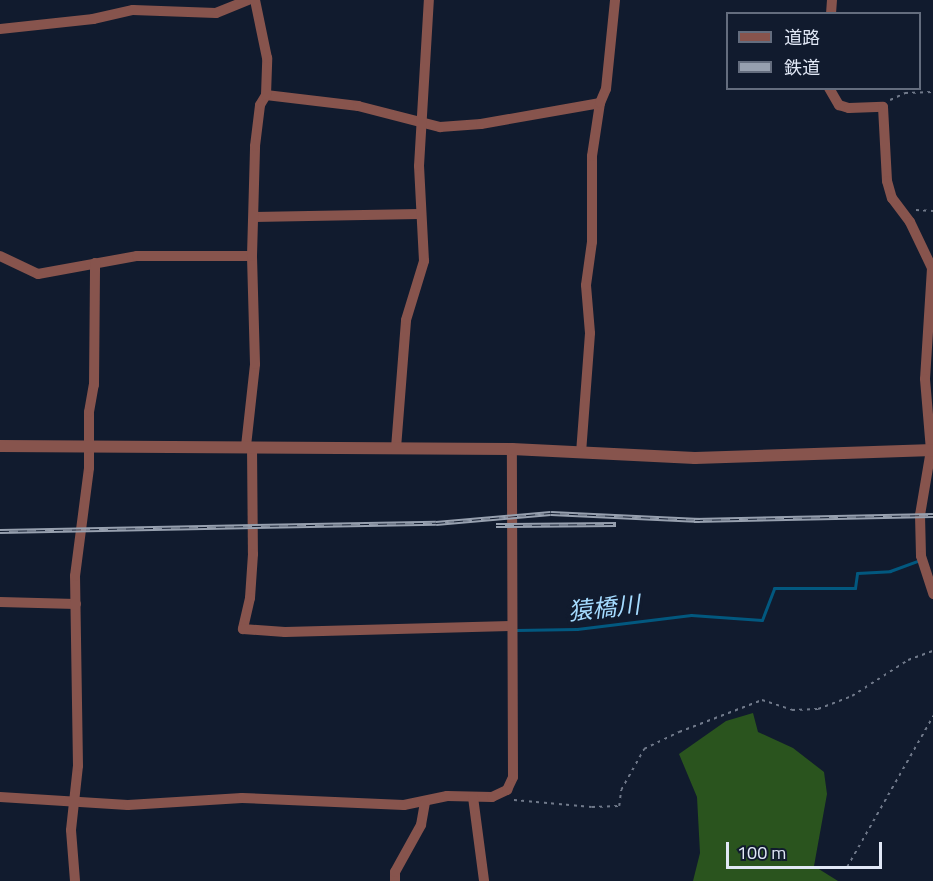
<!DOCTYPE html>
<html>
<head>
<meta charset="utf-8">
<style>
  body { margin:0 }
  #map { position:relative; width:933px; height:881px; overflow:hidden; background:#111b2e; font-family:"Titillium Web","Noto Sans JP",sans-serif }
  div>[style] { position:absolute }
  .forest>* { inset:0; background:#2a541e }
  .stream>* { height:3px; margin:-1.5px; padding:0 1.5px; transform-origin:1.5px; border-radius:1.5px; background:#02587f }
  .path>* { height:1.5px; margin-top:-0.75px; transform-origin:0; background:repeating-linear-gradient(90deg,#70798a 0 3px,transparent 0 7.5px) }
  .minor>* { height:10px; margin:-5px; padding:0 5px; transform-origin:5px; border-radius:5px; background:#87544d }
  .tertiary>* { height:12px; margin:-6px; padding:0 6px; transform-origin:6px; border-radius:6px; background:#87544d }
  .rail>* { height:5px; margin-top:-2.5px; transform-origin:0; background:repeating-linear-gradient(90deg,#111b2e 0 9px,#97a0af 0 18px); box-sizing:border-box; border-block:2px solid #97a0af }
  span { translate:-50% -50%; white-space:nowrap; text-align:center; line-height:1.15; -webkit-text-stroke:6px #111b2e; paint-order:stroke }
  .water-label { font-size:24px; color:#a5dbff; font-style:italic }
  .legend { position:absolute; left:726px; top:12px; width:195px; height:78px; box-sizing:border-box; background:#111b2e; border:2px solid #646d7e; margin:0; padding:8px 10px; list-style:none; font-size:18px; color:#e1e8f6 }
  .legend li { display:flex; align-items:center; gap:12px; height:30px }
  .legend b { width:30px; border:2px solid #646d7e }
  .scale { position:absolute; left:726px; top:842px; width:156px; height:27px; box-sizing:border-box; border:3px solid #e1e8f6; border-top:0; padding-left:8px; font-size:18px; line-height:21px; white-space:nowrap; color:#e1e8f6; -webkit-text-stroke:4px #111b2e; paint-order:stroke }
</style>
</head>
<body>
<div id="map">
  <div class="forest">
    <i style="clip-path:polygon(753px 713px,758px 732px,793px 748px,824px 772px,827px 794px,814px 866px,838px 881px,693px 881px,700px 853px,697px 797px,679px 754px,726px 721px)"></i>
  </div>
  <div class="stream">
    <i style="left:516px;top:630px;width:61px;rotate:-0.9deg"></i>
    <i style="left:577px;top:629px;width:115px;rotate:-7deg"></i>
    <i style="left:691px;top:615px;width:71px;rotate:4deg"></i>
    <i style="left:762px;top:620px;width:34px;rotate:-69deg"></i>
    <i style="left:774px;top:588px;width:81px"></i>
    <i style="left:855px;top:588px;width:15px;rotate:-82deg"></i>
    <i style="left:857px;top:573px;width:33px;rotate:-3deg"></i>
    <i style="left:890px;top:571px;width:33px;rotate:-20deg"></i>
  </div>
  <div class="path">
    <i style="left:890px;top:100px;width:17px;rotate:-25deg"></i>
    <i style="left:905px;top:93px;width:28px;rotate:-2deg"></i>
    <i style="left:916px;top:210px;width:17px;rotate:3deg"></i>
    <i style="left:514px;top:800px;width:78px;rotate:5.1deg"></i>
    <i style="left:592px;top:807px;width:27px;rotate:-2deg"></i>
    <i style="left:619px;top:806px;width:16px;rotate:-83deg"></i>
    <i style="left:621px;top:790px;width:47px;rotate:-60.7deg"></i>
    <i style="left:644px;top:749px;width:39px;rotate:-26deg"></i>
    <i style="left:679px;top:732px;width:89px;rotate:-21.1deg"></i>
    <i style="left:762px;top:700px;width:32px;rotate:18deg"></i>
    <i style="left:792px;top:710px;width:26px;rotate:-2deg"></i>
    <i style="left:818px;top:709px;width:36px;rotate:-21deg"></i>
    <i style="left:852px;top:696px;width:67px;rotate:-32.7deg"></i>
    <i style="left:908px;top:660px;width:27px;rotate:-20deg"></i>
    <i style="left:847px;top:867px;width:174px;rotate:-60.3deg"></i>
  </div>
  <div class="minor">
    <i style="left:831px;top:14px;width:14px;rotate:-86deg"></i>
    <i style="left:0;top:29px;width:94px;rotate:-6.1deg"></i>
    <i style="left:93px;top:19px;width:41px;rotate:-12.7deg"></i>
    <i style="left:133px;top:10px;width:83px;rotate:2.1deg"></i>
    <i style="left:216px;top:13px;width:35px;rotate:-22deg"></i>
    <i style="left:829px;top:88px;width:20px;rotate:60deg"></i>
    <i style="left:839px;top:105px;width:10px;rotate:17deg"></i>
    <i style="left:849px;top:108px;width:34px;rotate:-2deg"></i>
    <i style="left:883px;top:107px;width:74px;rotate:86.9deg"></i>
    <i style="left:887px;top:181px;width:18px;rotate:74deg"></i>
    <i style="left:892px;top:198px;width:30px;rotate:53deg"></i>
    <i style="left:910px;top:222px;width:51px;rotate:64.4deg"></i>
    <i style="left:932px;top:268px;width:111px;rotate:93.6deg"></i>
    <i style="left:925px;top:379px;width:71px;rotate:85.2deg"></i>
    <i style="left:931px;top:450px;width:66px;rotate:99.6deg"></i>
    <i style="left:920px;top:515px;width:41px;rotate:88.6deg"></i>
    <i style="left:921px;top:556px;width:40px;rotate:72deg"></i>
    <i style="left:266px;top:95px;width:93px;rotate:6.8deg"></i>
    <i style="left:358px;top:106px;width:85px;rotate:14.4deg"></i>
    <i style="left:440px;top:127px;width:41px;rotate:-4.2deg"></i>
    <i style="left:481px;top:124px;width:121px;rotate:-10deg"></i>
    <i style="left:254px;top:217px;width:165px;rotate:-1deg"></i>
    <i style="left:0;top:256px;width:42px;rotate:25.3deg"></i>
    <i style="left:38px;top:274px;width:101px;rotate:-10.3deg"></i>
    <i style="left:137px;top:256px;width:115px"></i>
    <i style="left:246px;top:446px;width:82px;rotate:-83.7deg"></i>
    <i style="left:255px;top:364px;width:108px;rotate:-91.6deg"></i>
    <i style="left:252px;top:256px;width:110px;rotate:-88.4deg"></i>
    <i style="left:255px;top:146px;width:41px;rotate:-83deg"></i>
    <i style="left:260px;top:105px;width:12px;rotate:-59deg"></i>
    <i style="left:266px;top:95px;width:37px;rotate:-88deg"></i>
    <i style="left:267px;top:58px;width:59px;rotate:-101.7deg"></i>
    <i style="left:252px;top:447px;width:107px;rotate:89.5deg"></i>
    <i style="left:253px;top:554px;width:44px;rotate:93.9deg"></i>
    <i style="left:250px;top:598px;width:32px;rotate:103deg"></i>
    <i style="left:243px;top:629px;width:42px;rotate:4.1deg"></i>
    <i style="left:285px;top:632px;width:226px;rotate:-1.5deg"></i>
    <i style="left:396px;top:448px;width:128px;rotate:-85.5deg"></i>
    <i style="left:406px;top:320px;width:62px;rotate:-73deg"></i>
    <i style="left:424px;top:261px;width:95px;rotate:-93deg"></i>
    <i style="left:419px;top:166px;width:166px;rotate:-86.6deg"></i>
    <i style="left:581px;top:453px;width:120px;rotate:-85.7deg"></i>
    <i style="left:590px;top:333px;width:48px;rotate:-94.8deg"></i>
    <i style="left:586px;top:285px;width:43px;rotate:-82.1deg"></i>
    <i style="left:592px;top:242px;width:86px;rotate:-90deg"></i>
    <i style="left:592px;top:156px;width:54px;rotate:-81.4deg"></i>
    <i style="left:600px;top:103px;width:15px;rotate:-67deg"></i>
    <i style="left:606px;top:89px;width:89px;rotate:-84.2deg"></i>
    <i style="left:0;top:602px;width:76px;rotate:1.5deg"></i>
    <i style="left:0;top:797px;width:128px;rotate:3.6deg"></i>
    <i style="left:128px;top:805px;width:114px;rotate:-3.5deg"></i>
    <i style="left:242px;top:798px;width:162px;rotate:2.5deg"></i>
    <i style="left:404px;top:805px;width:44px;rotate:-11.8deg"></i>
    <i style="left:447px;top:796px;width:45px;rotate:1.3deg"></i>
    <i style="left:492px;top:797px;width:17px;rotate:-25deg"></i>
    <i style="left:507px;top:790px;width:14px;rotate:-65deg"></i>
    <i style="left:513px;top:777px;width:328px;rotate:-90.2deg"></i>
    <i style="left:473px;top:797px;width:85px;rotate:82.5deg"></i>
    <i style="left:75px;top:881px;width:51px;rotate:-94.5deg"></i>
    <i style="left:71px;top:830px;width:64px;rotate:-83.8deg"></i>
    <i style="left:78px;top:766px;width:190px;rotate:-90.9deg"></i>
    <i style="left:75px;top:576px;width:109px;rotate:-82.6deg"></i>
    <i style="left:89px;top:468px;width:56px;rotate:-90deg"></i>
    <i style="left:89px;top:412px;width:27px;rotate:-80deg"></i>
    <i style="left:94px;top:385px;width:122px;rotate:-89.5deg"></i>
    <i style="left:395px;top:881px;width:9px;rotate:-90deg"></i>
    <i style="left:395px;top:872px;width:54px;rotate:-61deg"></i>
    <i style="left:421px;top:825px;width:22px;rotate:-80deg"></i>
  </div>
  <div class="tertiary">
    <i style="left:0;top:446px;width:512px;rotate:0.34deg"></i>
    <i style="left:512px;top:449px;width:183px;rotate:2.8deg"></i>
    <i style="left:695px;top:458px;width:238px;rotate:-1.9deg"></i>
  </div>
  <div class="rail">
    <i style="left:694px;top:520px;width:239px;rotate:-1.2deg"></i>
    <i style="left:496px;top:525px;width:120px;rotate:-0.5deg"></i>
    <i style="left:0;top:531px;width:436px;rotate:-1.1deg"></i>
    <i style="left:436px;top:523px;width:115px;rotate:-5deg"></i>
    <i style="left:551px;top:513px;width:149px;rotate:2.7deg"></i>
  </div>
  <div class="water-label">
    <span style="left:604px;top:608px;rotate:-6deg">猿橋川</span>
  </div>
  <ul class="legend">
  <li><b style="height:8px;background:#87544d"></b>道路</li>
  <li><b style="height:8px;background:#97a0af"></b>鉄道</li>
  </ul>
  <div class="scale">100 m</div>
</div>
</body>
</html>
